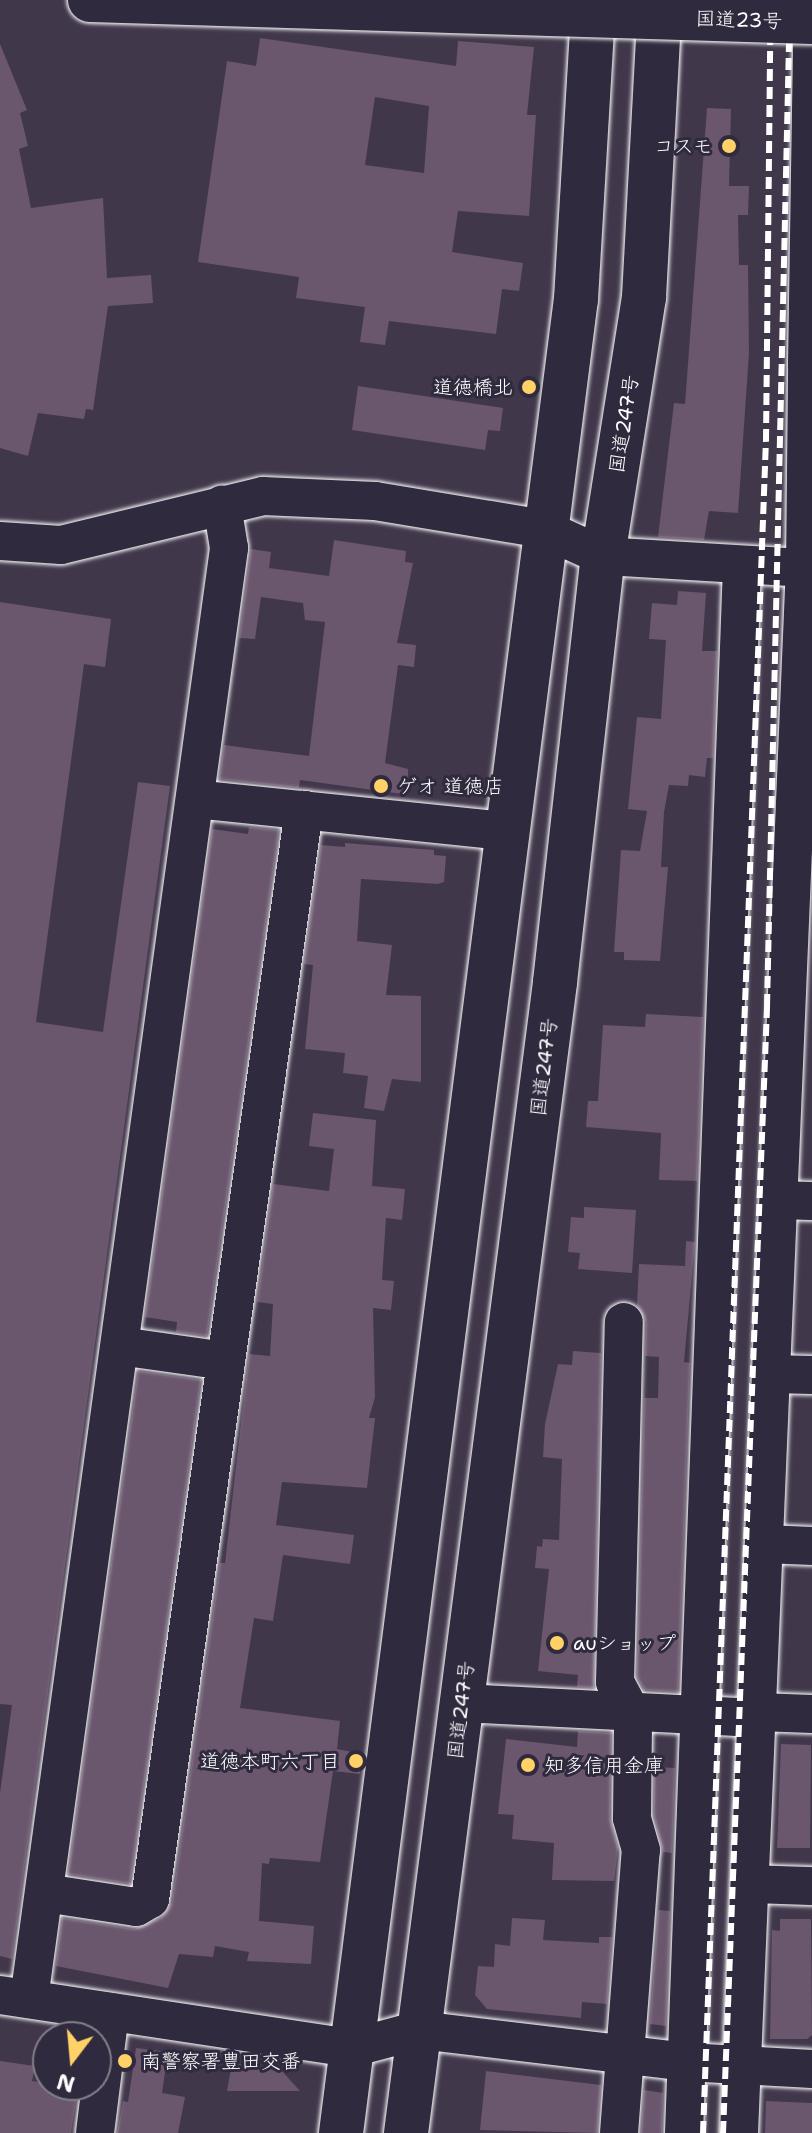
<!DOCTYPE html>
<html>
<head>
<meta charset="utf-8">
<style>
  body { margin:0 }
  #map { position:relative; width:812px; height:2133px; overflow:hidden; background:#41374b; font-family:"Shantell Sans","Klee One",sans-serif }
  div>[style] { position:absolute }
  .building>* { inset:0; background:#6a566d }
  .roads { filter:drop-shadow(0 0 2px #fff) drop-shadow(0 0 2px #fff) }
  .minor>* { height:38px; margin:-19px; padding:0 19px; transform-origin:19px; border-radius:19px; background:#2f2a3d }
  .highway>* { height:44px; margin:-22px; padding:0 22px; transform-origin:22px; border-radius:22px; background:#2f2a3d }
  .rail>* { height:6px; margin-top:-3px; transform-origin:0; background:repeating-linear-gradient(90deg,#fff 0 12px,transparent 0 18px) }
  .bridges { filter:drop-shadow(0 0 2px #fff) drop-shadow(0 0 2px #fff) }
  .highway-bridge>* { height:44px; margin:-22px; padding:0 22px; transform-origin:22px; border-radius:22px; background:#2f2a3d }
  .dots>* { width:22px; height:22px; translate:-50% -50%; box-sizing:border-box; border:4px solid #2f2a3d; border-radius:50% }
  span { translate:-50% -50%; white-space:nowrap; text-align:center; line-height:1.15; -webkit-text-stroke:6px #2f2a3d; paint-order:stroke }
  .street-label { font-size:20px; color:#fff }
  .poi-label { font-size:20px; color:#fff }
  .right { translate:-100% -50%; text-align:right }
  .left { translate:0 -50%; text-align:left }
  .north { position:absolute; left:32px; top:2021px; width:80px; height:80px; box-sizing:border-box; background:#2f2a3d; border:2px solid #827f8b; border-radius:50%; rotate:196deg; font-size:22px; font-weight:700; line-height:32px; text-align:center; color:#fff }
  .north::after { content:''; display:block; margin:auto; width:28px; height:36px; background:#ffd166; clip-path:polygon(50% 0,100% 100%,50% 72%,0 100%) }
</style>
</head>
<body>
<div id="map">
  <div class="building">
    <i style="clip-path:polygon(evenodd,260px 38px,456px 66px,458px 41px,534px 47px,527px 115px,536px 115px,529px 216px,458px 211px,452px 252px,523px 263px,519px 291px,502px 289px,496px 334px,389px 321px,385px 345px,360px 342px,365px 307px,296px 298px,299px 277px,198px 262px,227px 61px,256px 66px,260px 38px,375px 97px,429px 106px,424px 173px,365px 165px,375px 97px)"></i>
    <i style="clip-path:polygon(0 44px,27px 110px,20px 113px,28px 146px,19px 149px,31px 208px,103px 198px,107px 278px,151px 275px,153px 303px,108px 306px,93px 410px,86px 409px,84px 419px,38px 413px,28px 456px,0 448px)"></i>
    <i style="clip-path:polygon(707px 108px,731px 109px,729px 186px,749px 186px,748px 215px,738px 215px,739px 265px,748px 265px,749px 353px,738px 513px,709px 511px,704px 540px,658px 537px,674px 403px,685px 404px)"></i>
    <i style="clip-path:polygon(358px 386px,503px 408px,500px 431px,488px 430px,485px 450px,352px 430px)"></i>
    <i style="clip-path:polygon(334px 540px,406px 551px,405px 562px,413px 563px,397px 643px,416px 645px,414px 667px,398px 665px,385px 763px,408px 769px,408px 789px,402px 794px,300px 780px,299px 788px,219px 779px,224px 745px,309px 756px,325px 622px,305px 620px,303px 603px,261px 597px,255px 639px,239px 638px,251px 549px,271px 552px,269px 568px,329px 576px)"></i>
    <i style="clip-path:polygon(678px 591px,706px 593px,702px 651px,717px 651px,713px 758px,707px 758px,705px 777px,689px 775px,688px 786px,669px 785px,664px 812px,661px 867px,668px 867px,660px 961px,624px 960px,624px 952px,614px 952px,621px 850px,640px 851px,647px 811px,628px 809px,637px 717px,661px 719px,666px 640px,649px 639px,652px 603px,677px 605px)"></i>
    <i style="clip-path:polygon(0 602px,111px 619px,105px 667px,84px 664px,36px 1022px,103px 1032px,138px 782px,170px 786px,12px 1959px,0 1956px,0 1793px,12px 1705px,0 1704px)"></i>
    <i style="clip-path:polygon(249px 827px,279px 830px,207px 1336px,176px 1332px,177px 1322px,145px 1317px,212px 829px,248px 834px)"></i>
    <i style="clip-path:polygon(345px 843px,434px 850px,434px 855px,446px 856px,444px 882px,438px 884px,361px 879px,357px 941px,392px 945px,386px 995px,421px 996px,421px 1082px,392px 1079px,384px 1111px,364px 1108px,368px 1076px,343px 1073px,345px 1053px,305px 1049px,313px 965px,304px 964px,321px 845px,345px 847px)"></i>
    <i style="clip-path:polygon(646px 1014px,703px 1017px,697px 1181px,659px 1180px,661px 1133px,586px 1127px,588px 1101px,598px 1101px,603px 1025px,645px 1027px)"></i>
    <i style="clip-path:polygon(313px 1113px,376px 1120px,372px 1186px,405px 1189px,402px 1220px,386px 1218px,382px 1280px,394px 1281px,391px 1310px,373px 1308px,375px 1397px,369px 1418px,375px 1418px,367px 1488px,282px 1482px,276px 1525px,354px 1535px,350px 1564px,283px 1555px,273px 1621px,254px 1618px,240px 1708px,340px 1721px,337px 1749px,362px 1754px,360px 1774px,333px 1771px,320px 1862px,270px 1858px,269px 1864px,262px 1863px,259px 1921px,314px 1926px,311px 1964px,247px 1961px,249px 1952px,215px 1946px,213px 1957px,179px 1954px,168px 1988px,56px 1966px,62px 1918px,134px 1929px,161px 1918px,172px 1903px,220px 1563px,225px 1563px,249px 1354px,270px 1356px,273px 1304px,257px 1302px,273px 1184px,329px 1191px,334px 1149px,309px 1146px)"></i>
    <i style="clip-path:polygon(584px 1207px,636px 1210px,632px 1273px,578px 1269px,580px 1253px,568px 1252px,571px 1217px,584px 1218px)"></i>
    <i style="clip-path:polygon(686px 1241px,695px 1242px,684px 1362px,690px 1363px,678px 1692px,644px 1690px,637px 1677px,644px 1398px,658px 1398px,659px 1357px,645px 1356px,646px 1322px,637px 1305px,639px 1264px,685px 1266px)"></i>
    <i style="clip-path:polygon(573px 1351px,601px 1353px,594px 1688px,577px 1687px,578px 1675px,538px 1671px,549px 1569px,535px 1568px,537px 1546px,542px 1547px,543px 1539px,559px 1540px,562px 1459px,543px 1457px,545px 1424px,558px 1364px,572px 1365px)"></i>
    <i style="clip-path:polygon(138px 1371px,201px 1380px,130px 1884px,68px 1874px)"></i>
    <i style="clip-path:polygon(578px 1731px,611px 1733px,610px 1818px,618px 1848px,614px 1881px,552px 1880px,554px 1843px,512px 1839px,514px 1815px,498px 1814px,506px 1739px,577px 1747px)"></i>
    <i style="clip-path:polygon(781px 1744px,811px 1745px,810px 1848px,777px 1848px)"></i>
    <i style="clip-path:polygon(654px 1767px,675px 1768px,672px 1853px,663px 1852px,654px 1815px)"></i>
    <i style="clip-path:polygon(658px 1910px,670px 1911px,666px 2026px,650px 2024px)"></i>
    <i style="clip-path:polygon(512px 1918px,545px 1920px,543px 1940px,599px 1943px,599px 1937px,612px 1937px,607px 2004px,582px 2002px,581px 2018px,487px 2009px,475px 1995px,478px 1966px,494px 1967px,495px 1944px,510px 1946px)"></i>
    <i style="clip-path:polygon(780px 1919px,811px 1919px,812px 2035px,807px 2039px,770px 2039px,772px 1930px,780px 1931px)"></i>
    <i style="clip-path:polygon(136px 2048px,168px 2052px,162px 2093px,185px 2097px,178px 2133px,117px 2133px,123px 2101px,128px 2102px)"></i>
    <i style="clip-path:polygon(0 2061px,35px 2066px,32px 2081px,78px 2088px,71px 2133px,0 2133px)"></i>
    <i style="clip-path:polygon(232px 2063px,282px 2071px,300px 2091px,227px 2091px)"></i>
    <i style="clip-path:polygon(486px 2071px,601px 2085px,597px 2133px,480px 2130px)"></i>
    <i style="clip-path:polygon(644px 2090px,663px 2093px,662px 2133px,641px 2133px)"></i>
    <i style="clip-path:polygon(766px 2101px,812px 2103px,812px 2133px,765px 2133px)"></i>
  </div>
  <div class="roads">
    <div class="minor">
      <i style="left:807px;top:364px;width:316px;rotate:-89.1deg"></i>
      <i style="left:0;top:541px;width:61px;rotate:3.8deg"></i>
      <i style="left:61px;top:545px;width:208px;rotate:-13.6deg"></i>
      <i style="left:263px;top:496px;width:112px;rotate:2.6deg"></i>
      <i style="left:375px;top:501px;width:171px;rotate:9.4deg"></i>
      <i style="left:544px;top:529px;width:65px;rotate:24.6deg"></i>
      <i style="left:603px;top:556px;width:202px;rotate:3.4deg"></i>
      <i style="left:195px;top:799px;width:314px;rotate:5.9deg"></i>
      <i style="left:779px;top:1200px;width:33px;rotate:2deg"></i>
      <i style="left:120px;top:1346px;width:107px;rotate:8.1deg"></i>
      <i style="left:772px;top:1374px;width:40px;rotate:1.4deg"></i>
      <i style="left:765px;top:1544px;width:47px;rotate:2.4deg"></i>
      <i style="left:462px;top:1703px;width:295px;rotate:2.9deg"></i>
      <i style="left:758px;top:1712px;width:54px;rotate:2.1deg"></i>
      <i style="left:751px;top:1884px;width:61px;rotate:1.9deg"></i>
      <i style="left:45px;top:1893px;width:92px;rotate:8.7deg"></i>
      <i style="left:136px;top:1907px;width:16px;rotate:-30deg"></i>
      <i style="left:150px;top:1899px;width:1100px;rotate:-81.95deg"></i>
      <i style="left:0;top:1995px;width:356px;rotate:8.6deg"></i>
      <i style="left:352px;top:2048px;width:69px;rotate:-15deg"></i>
      <i style="left:419px;top:2030px;width:269px;rotate:6.8deg"></i>
      <i style="left:686px;top:2062px;width:126px;rotate:3.2deg"></i>
      <i style="left:29px;top:1999px;width:1465px;rotate:-82.15deg"></i>
      <i style="left:229px;top:548px;width:44px;rotate:-99.2deg"></i>
      <i style="left:95px;top:2133px;width:122px;rotate:-82.9deg"></i>
      <i style="left:619px;top:2133px;width:284px;rotate:-85.6deg"></i>
      <i style="left:641px;top:1850px;width:33px;rotate:-106deg"></i>
      <i style="left:632px;top:1818px;width:102px;rotate:-89.4deg"></i>
      <i style="left:633px;top:1716px;width:38px;rotate:-118deg"></i>
      <i style="left:615px;top:1682px;width:360px;rotate:-88.6deg"></i>
      <i style="left:684px;top:2133px;width:1568px;rotate:-87.88deg"></i>
      <i style="left:739px;top:2133px;width:1566px;rotate:-87.59deg"></i>
      <i style="left:805px;top:568px;width:204px;rotate:-89.4deg"></i>
      <i style="left:807px;top:364px;width:5px"></i>
    </div>
    <div class="highway">
      <i style="left:341px;top:2133px;width:1849px;rotate:-82.7deg"></i>
      <i style="left:576px;top:299px;width:300px;rotate:-86.6deg"></i>
      <i style="left:406px;top:2133px;width:1161px;rotate:-82.62deg"></i>
      <i style="left:555px;top:982px;width:429px;rotate:-83.6deg"></i>
      <i style="left:603px;top:556px;width:262px;rotate:-81deg"></i>
      <i style="left:644px;top:297px;width:297px;rotate:-86.9deg"></i>
    </div>
  </div>
  <div class="rail">
    <i style="left:703px;top:2133px;width:1693px;rotate:-87.87deg"></i>
    <i style="left:766px;top:441px;width:441px;rotate:-89.4deg"></i>
    <i style="left:723px;top:2133px;width:1128px;rotate:-87.76deg"></i>
    <i style="left:767px;top:1006px;width:1006px;rotate:-88.69deg"></i>
  </div>
  <div class="bridges">
    <div class="highway-bridge">
      <i style="left:90px;top:0;width:722px;rotate:1.75deg"></i>
    </div>
  </div>
  <div class="dots">
    <i style="left:729px;top:146px;background:#ffd166"></i>
    <i style="left:529px;top:387px;background:#ffd166"></i>
    <i style="left:381px;top:786px;background:#ffd166"></i>
    <i style="left:557px;top:1643px;background:#ffd166"></i>
    <i style="left:356px;top:1761px;background:#ffd166"></i>
    <i style="left:528px;top:1765px;background:#ffd166"></i>
    <i style="left:125px;top:2061px;background:#ffd166"></i>
  </div>
  <div class="street-label">
    <span style="left:739px;top:20px;rotate:2deg">国道23号</span>
    <span style="left:624px;top:424px;rotate:-81deg">国道247号</span>
    <span style="left:544px;top:1067px;rotate:-83deg">国道247号</span>
    <span style="left:461px;top:1710px;rotate:-83deg">国道247号</span>
  </div>
  <div class="poi-label">
    <span class="right" style="left:713px;top:146px">コスモ</span>
    <span class="right" style="left:513px;top:387px">道徳橋北</span>
    <span class="left" style="left:397px;top:786px">ゲオ 道徳店</span>
    <span class="left" style="left:573px;top:1643px">auショップ</span>
    <span class="right" style="left:340px;top:1761px">道徳本町六丁目</span>
    <span class="left" style="left:544px;top:1765px">知多信用金庫</span>
    <span class="left" style="left:141px;top:2061px">南警察署豊田交番</span>
  </div>
  <div class="north">N</div>
</div>
</body>
</html>
